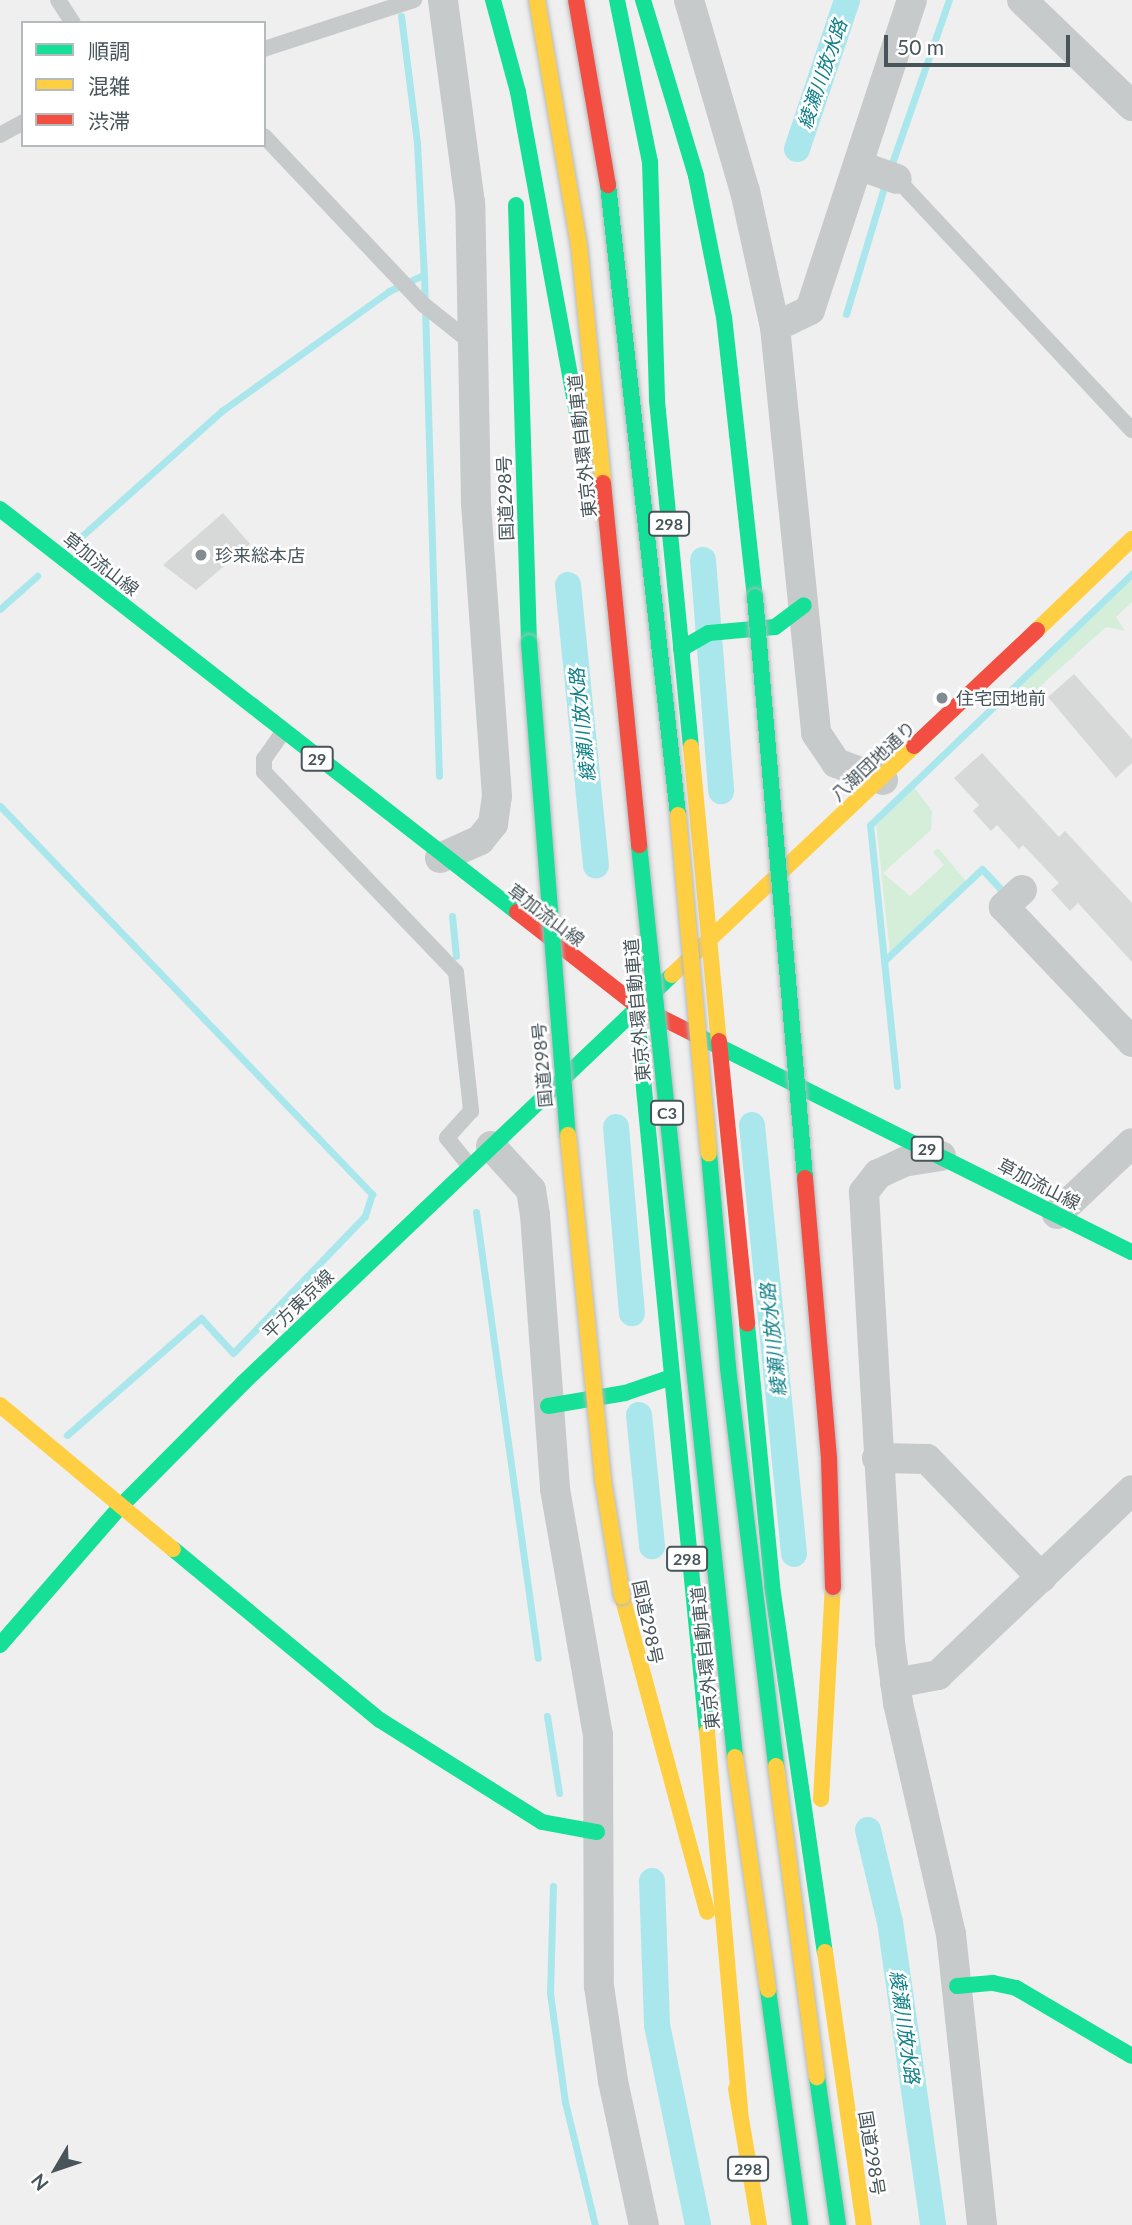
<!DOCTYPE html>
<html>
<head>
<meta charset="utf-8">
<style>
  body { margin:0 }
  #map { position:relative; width:1132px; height:2225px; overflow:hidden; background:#f0efef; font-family:Lato,"Noto Sans JP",sans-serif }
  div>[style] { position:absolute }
  .green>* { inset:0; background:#d4eeda }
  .stream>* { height:7px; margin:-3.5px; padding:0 3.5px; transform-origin:3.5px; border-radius:3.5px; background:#aae7ec }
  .canal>* { height:26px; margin:-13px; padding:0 13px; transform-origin:13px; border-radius:13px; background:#aae7ec }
  .building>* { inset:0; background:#d7d8d8 }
  .lane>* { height:16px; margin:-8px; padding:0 8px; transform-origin:8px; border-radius:8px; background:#c7cacb }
  .street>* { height:30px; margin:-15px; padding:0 15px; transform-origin:15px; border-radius:15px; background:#c7cacb }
  .fast>* { height:16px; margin:-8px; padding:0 8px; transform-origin:8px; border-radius:8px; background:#16e098 }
  .slow>* { height:16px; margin:-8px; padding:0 8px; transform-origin:8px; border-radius:8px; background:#ffcf43 }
  .jam>* { height:16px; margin:-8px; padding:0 8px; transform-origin:8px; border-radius:8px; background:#f24e42 }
  .bridges { filter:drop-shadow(0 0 2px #b5babe) drop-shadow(0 0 2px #b5babe) }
  .fast-bridge>* { height:16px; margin:-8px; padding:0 8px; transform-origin:8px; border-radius:8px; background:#16e098 }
  .slow-bridge>* { height:16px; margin:-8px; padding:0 8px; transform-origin:8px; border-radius:8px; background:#ffcf43 }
  .jam-bridge>* { height:16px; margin:-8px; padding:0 8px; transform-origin:8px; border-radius:8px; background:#f24e42 }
  .dots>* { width:19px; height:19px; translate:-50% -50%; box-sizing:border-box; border:4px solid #fff; border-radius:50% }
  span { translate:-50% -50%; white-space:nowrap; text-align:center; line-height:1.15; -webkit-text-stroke:5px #fff; paint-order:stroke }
  .shield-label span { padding:2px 5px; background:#fff; border:2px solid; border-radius:5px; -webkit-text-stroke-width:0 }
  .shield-label { font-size:16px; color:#47555b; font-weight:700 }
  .street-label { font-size:18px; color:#47555b }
  .poi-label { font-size:18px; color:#47555b }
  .left { translate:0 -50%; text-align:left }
  .water-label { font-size:19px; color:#0f8088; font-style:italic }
  .legend { position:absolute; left:21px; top:21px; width:245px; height:126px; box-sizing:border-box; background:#fff; border:2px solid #b5bbbd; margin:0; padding:9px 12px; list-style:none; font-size:21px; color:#47555b }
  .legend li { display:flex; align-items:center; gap:14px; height:35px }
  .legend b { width:35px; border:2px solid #b5bbbd }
  .north { position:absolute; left:21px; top:2134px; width:70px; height:70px; -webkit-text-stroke:5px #fff; paint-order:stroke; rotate:231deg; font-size:19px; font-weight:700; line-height:28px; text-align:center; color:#47555b }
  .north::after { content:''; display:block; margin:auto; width:24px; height:32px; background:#47555b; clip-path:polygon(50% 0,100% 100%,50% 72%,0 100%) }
  .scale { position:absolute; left:884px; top:35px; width:186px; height:32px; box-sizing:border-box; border:4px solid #47555b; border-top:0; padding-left:9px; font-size:21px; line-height:24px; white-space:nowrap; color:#47555b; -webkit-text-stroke:5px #fff; paint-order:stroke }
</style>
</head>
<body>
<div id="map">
  <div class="green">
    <i style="clip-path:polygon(1132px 578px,1132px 602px,1116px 617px,1125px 631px,1106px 627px,1035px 691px,1019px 685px)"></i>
    <i style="clip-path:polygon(913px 786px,932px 811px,931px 830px,883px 873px,910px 896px,944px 865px,933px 852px,938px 848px,966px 881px,890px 954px,876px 822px)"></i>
  </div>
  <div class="stream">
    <i style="left:401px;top:16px;width:128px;rotate:82.8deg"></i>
    <i style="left:417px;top:143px;width:132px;rotate:87deg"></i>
    <i style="left:424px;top:275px;width:501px;rotate:88.29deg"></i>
    <i style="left:890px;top:169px;width:179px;rotate:-70.8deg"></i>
    <i style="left:846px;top:314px;width:136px;rotate:-73.3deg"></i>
    <i style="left:83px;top:535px;width:188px;rotate:-41.8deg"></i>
    <i style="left:223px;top:410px;width:204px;rotate:-35.6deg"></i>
    <i style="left:389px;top:291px;width:38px;rotate:-25deg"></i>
    <i style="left:0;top:609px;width:50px;rotate:-41.7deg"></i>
    <i style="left:0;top:806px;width:538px;rotate:46.21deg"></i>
    <i style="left:372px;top:1194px;width:23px;rotate:108deg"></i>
    <i style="left:365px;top:1216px;width:190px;rotate:133.9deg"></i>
    <i style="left:233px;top:1353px;width:47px;rotate:-132.4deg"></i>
    <i style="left:201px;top:1318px;width:178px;rotate:138.9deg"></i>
    <i style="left:452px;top:916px;width:40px;rotate:84.3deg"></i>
    <i style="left:884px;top:961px;width:134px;rotate:-43.2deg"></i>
    <i style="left:982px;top:869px;width:37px;rotate:47deg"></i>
    <i style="left:897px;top:1086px;width:262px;rotate:-95.9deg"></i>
    <i style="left:870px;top:825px;width:363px;rotate:-43.8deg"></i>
    <i style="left:476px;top:1212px;width:450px;rotate:82.1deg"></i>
    <i style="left:547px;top:1716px;width:78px;rotate:81.1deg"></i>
    <i style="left:553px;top:1886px;width:107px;rotate:91.6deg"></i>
    <i style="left:550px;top:1993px;width:110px;rotate:82.2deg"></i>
    <i style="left:565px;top:2102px;width:127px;rotate:76.3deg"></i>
  </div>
  <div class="canal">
    <i style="left:797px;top:149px;width:157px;rotate:-71.4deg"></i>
    <i style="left:703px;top:560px;width:232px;rotate:85.5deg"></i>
    <i style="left:568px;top:585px;width:282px;rotate:84.3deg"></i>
    <i style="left:752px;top:1125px;width:431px;rotate:84.4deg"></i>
    <i style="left:616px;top:1127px;width:187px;rotate:85.1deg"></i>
    <i style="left:639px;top:1415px;width:132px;rotate:84.3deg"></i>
    <i style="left:868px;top:1830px;width:95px;rotate:76.6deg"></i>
    <i style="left:890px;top:1922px;width:306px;rotate:81.9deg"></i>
    <i style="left:652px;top:1881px;width:144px;rotate:88deg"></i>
    <i style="left:657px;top:2025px;width:204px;rotate:78.4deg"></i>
  </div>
  <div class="building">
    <i style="clip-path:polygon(223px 513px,250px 544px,196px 590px,163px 565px)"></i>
    <i style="clip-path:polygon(1074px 674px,1132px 739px,1132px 763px,1116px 778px,1048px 697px)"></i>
    <i style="clip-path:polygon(982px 753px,1059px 837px,1065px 831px,1132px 903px,1132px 962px,1078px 903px,1070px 911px,1051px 890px,1059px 883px,1023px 845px,1019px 849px,997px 825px,991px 831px,973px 811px,979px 805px,954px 778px)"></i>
  </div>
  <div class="lane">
    <i style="left:58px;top:0;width:27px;rotate:57deg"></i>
    <i style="left:264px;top:49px;width:158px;rotate:-18.1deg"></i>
    <i style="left:0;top:135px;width:26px;rotate:-29deg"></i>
    <i style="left:264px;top:136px;width:233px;rotate:46.6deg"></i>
    <i style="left:424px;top:305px;width:63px;rotate:38.5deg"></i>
    <i style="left:897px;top:179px;width:344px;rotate:46.9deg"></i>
    <i style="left:283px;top:732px;width:33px;rotate:125deg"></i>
    <i style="left:264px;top:759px;width:13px;rotate:90deg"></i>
    <i style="left:264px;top:772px;width:277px;rotate:46.2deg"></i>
    <i style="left:456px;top:972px;width:140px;rotate:83.8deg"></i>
    <i style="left:471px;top:1111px;width:36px;rotate:132deg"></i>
    <i style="left:447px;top:1138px;width:36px;rotate:51deg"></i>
  </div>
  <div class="street">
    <i style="left:689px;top:0;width:199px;rotate:73.7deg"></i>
    <i style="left:745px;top:191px;width:139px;rotate:77.6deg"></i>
    <i style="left:775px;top:327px;width:408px;rotate:84.2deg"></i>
    <i style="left:816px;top:733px;width:36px;rotate:56deg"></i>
    <i style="left:836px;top:763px;width:50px;rotate:19.9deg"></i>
    <i style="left:1022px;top:0;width:153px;rotate:43.9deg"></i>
    <i style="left:858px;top:165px;width:41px;rotate:19.7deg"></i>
    <i style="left:775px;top:327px;width:39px;rotate:-26deg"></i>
    <i style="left:810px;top:310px;width:326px;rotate:-71.8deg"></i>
    <i style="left:440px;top:858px;width:44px;rotate:-24.2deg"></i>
    <i style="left:480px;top:840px;width:21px;rotate:-51deg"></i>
    <i style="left:493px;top:824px;width:28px;rotate:-82deg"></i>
    <i style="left:497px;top:796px;width:295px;rotate:-94.1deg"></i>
    <i style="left:476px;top:502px;width:299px;rotate:-91.1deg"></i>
    <i style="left:470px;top:203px;width:205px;rotate:-97.6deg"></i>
    <i style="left:1022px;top:890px;width:25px;rotate:137deg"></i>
    <i style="left:1004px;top:907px;width:186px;rotate:46.5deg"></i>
    <i style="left:491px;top:1146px;width:59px;rotate:47.7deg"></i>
    <i style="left:531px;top:1190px;width:25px;rotate:81deg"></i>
    <i style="left:535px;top:1215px;width:275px;rotate:85.8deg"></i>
    <i style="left:555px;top:1489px;width:250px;rotate:80.1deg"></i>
    <i style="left:598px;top:1735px;width:251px;rotate:89.8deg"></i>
    <i style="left:599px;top:1986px;width:96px;rotate:81.6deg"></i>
    <i style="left:613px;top:2081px;width:147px;rotate:77.9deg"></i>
    <i style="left:941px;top:1156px;width:37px;rotate:171deg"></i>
    <i style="left:904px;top:1162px;width:29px;rotate:155deg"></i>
    <i style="left:878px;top:1174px;width:23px;rotate:128deg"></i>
    <i style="left:864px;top:1192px;width:451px;rotate:86.7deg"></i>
    <i style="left:890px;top:1642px;width:62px;rotate:82.5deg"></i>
    <i style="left:898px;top:1703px;width:237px;rotate:77.1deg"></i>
    <i style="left:951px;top:1934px;width:293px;rotate:83.9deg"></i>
    <i style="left:1057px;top:1214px;width:103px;rotate:-43.4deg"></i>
    <i style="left:877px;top:1458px;width:50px;rotate:1.1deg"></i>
    <i style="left:927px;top:1459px;width:165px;rotate:46deg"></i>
    <i style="left:895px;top:1683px;width:44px;rotate:-10.5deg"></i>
    <i style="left:938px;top:1675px;width:268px;rotate:-43.6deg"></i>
  </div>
  <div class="fast">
    <i style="left:493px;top:0;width:95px;rotate:74.8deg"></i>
    <i style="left:518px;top:92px;width:349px;rotate:79.6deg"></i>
    <i style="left:617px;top:0;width:165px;rotate:78.5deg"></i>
    <i style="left:650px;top:162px;width:239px;rotate:88.3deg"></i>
    <i style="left:657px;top:401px;width:348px;rotate:84.4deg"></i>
    <i style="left:643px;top:0;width:184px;rotate:73.2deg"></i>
    <i style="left:696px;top:176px;width:144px;rotate:78.8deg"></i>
    <i style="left:724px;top:317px;width:282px;rotate:83.7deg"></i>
    <i style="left:516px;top:205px;width:438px;rotate:88.3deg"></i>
    <i style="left:0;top:509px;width:656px;rotate:37.94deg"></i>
    <i style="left:681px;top:649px;width:32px;rotate:-30deg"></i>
    <i style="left:709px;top:633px;width:66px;rotate:-5.2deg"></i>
    <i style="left:775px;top:627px;width:36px;rotate:-37deg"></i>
    <i style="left:636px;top:1007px;width:728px;rotate:84.41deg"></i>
    <i style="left:692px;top:1033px;width:491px;rotate:26.5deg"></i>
    <i style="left:747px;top:1324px;width:263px;rotate:84.5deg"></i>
    <i style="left:772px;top:1586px;width:370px;rotate:81.8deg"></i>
    <i style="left:548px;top:1406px;width:78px;rotate:-9.6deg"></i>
    <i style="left:625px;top:1393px;width:46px;rotate:-18.8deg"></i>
    <i style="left:173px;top:1549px;width:268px;rotate:39.6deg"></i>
    <i style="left:380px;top:1720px;width:191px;rotate:32.2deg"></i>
    <i style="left:542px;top:1822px;width:56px;rotate:10.3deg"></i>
    <i style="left:0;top:1645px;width:181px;rotate:-49deg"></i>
    <i style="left:119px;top:1508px;width:176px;rotate:-45.2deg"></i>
    <i style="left:243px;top:1383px;width:592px;rotate:-43.56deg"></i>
    <i style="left:957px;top:1986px;width:36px;rotate:-5deg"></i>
    <i style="left:993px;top:1983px;width:24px;rotate:12deg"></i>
    <i style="left:1016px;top:1988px;width:134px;rotate:30.4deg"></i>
  </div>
  <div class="slow">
    <i style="left:1037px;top:630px;width:132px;rotate:-43.8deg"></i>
    <i style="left:691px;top:747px;width:295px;rotate:84.6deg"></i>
    <i style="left:672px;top:975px;width:333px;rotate:-43.4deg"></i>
    <i style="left:0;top:1405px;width:225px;rotate:39.8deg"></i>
    <i style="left:622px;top:1596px;width:327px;rotate:74.9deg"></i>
    <i style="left:707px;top:1732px;width:382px;rotate:85deg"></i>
    <i style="left:821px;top:1799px;width:212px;rotate:-86.8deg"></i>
    <i style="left:825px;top:1952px;width:276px;rotate:81.9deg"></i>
    <i style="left:736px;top:2089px;width:138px;rotate:80.4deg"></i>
  </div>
  <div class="jam">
    <i style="left:914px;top:746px;width:169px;rotate:-43.3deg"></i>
    <i style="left:517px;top:912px;width:151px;rotate:38deg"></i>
    <i style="left:636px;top:1005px;width:63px;rotate:26.6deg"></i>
    <i style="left:719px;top:1041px;width:284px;rotate:84.3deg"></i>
  </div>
  <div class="bridges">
    <div class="fast-bridge">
      <i style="left:608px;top:185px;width:634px;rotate:83.66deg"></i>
      <i style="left:755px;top:597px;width:583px;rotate:85.08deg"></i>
      <i style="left:529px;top:643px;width:494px;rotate:85.5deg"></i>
      <i style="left:639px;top:845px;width:917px;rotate:83.99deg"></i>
      <i style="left:709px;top:1154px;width:215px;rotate:84.9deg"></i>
      <i style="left:728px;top:1368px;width:401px;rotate:83.1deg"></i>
      <i style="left:768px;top:1990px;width:237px;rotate:82.2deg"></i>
      <i style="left:817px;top:2077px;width:149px;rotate:81.9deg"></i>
    </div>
    <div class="slow-bridge">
      <i style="left:537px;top:0;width:249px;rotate:80.3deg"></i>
      <i style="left:579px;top:245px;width:239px;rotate:84.2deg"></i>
      <i style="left:678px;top:815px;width:340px;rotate:84.8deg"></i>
      <i style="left:568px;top:1135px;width:347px;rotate:84.2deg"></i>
      <i style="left:603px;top:1480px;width:118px;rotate:80.7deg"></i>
      <i style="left:735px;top:1757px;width:235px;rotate:81.9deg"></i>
      <i style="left:776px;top:1766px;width:314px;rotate:82.5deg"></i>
    </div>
    <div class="jam-bridge">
      <i style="left:576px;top:0;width:188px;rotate:80.2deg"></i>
      <i style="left:603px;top:483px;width:364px;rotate:84.3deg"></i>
      <i style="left:805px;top:1178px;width:282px;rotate:85.1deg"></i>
      <i style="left:829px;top:1459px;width:128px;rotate:88.2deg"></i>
    </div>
  </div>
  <div class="dots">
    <i style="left:201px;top:555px;background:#828b8f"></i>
    <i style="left:942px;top:698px;background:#828b8f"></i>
  </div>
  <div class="shield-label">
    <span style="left:669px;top:524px">298</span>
    <span style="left:317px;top:759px">29</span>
    <span style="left:667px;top:1113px">C3</span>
    <span style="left:927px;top:1149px">29</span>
    <span style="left:687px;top:1559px">298</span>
    <span style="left:748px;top:2169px">298</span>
  </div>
  <div class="street-label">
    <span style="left:582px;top:446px;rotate:-96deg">東京外環自動車道</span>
    <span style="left:505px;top:498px;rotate:-92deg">国道298号</span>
    <span style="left:101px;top:564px;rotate:38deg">草加流山線</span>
    <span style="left:873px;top:761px;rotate:-43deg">八潮団地通り</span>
    <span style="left:546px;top:915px;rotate:37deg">草加流山線</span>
    <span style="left:637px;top:1010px;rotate:-95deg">東京外環自動車道</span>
    <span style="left:542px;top:1065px;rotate:-95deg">国道298号</span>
    <span style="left:1039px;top:1184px;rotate:27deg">草加流山線</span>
    <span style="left:298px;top:1304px;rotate:-44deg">平方東京線</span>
    <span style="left:648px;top:1622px;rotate:78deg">国道298号</span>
    <span style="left:705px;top:1658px;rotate:-96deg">東京外環自動車道</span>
    <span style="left:872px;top:2153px;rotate:81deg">国道298号</span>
  </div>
  <div class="poi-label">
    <span class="left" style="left:215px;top:555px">珍来総本店</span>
    <span class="left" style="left:956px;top:698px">住宅団地前</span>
  </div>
  <div class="water-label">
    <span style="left:822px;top:74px;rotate:-71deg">綾瀬川放水路</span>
    <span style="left:582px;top:725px;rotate:-96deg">綾瀬川放水路</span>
    <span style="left:773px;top:1340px;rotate:-96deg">綾瀬川放水路</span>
    <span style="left:905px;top:2027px;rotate:82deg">綾瀬川放水路</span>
  </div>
  <ul class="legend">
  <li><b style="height:9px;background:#16e098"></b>順調</li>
  <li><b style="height:9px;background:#ffcf43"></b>混雑</li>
  <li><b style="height:9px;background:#f24e42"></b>渋滞</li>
  </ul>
  <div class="north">N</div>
  <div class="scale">50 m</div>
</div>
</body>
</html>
